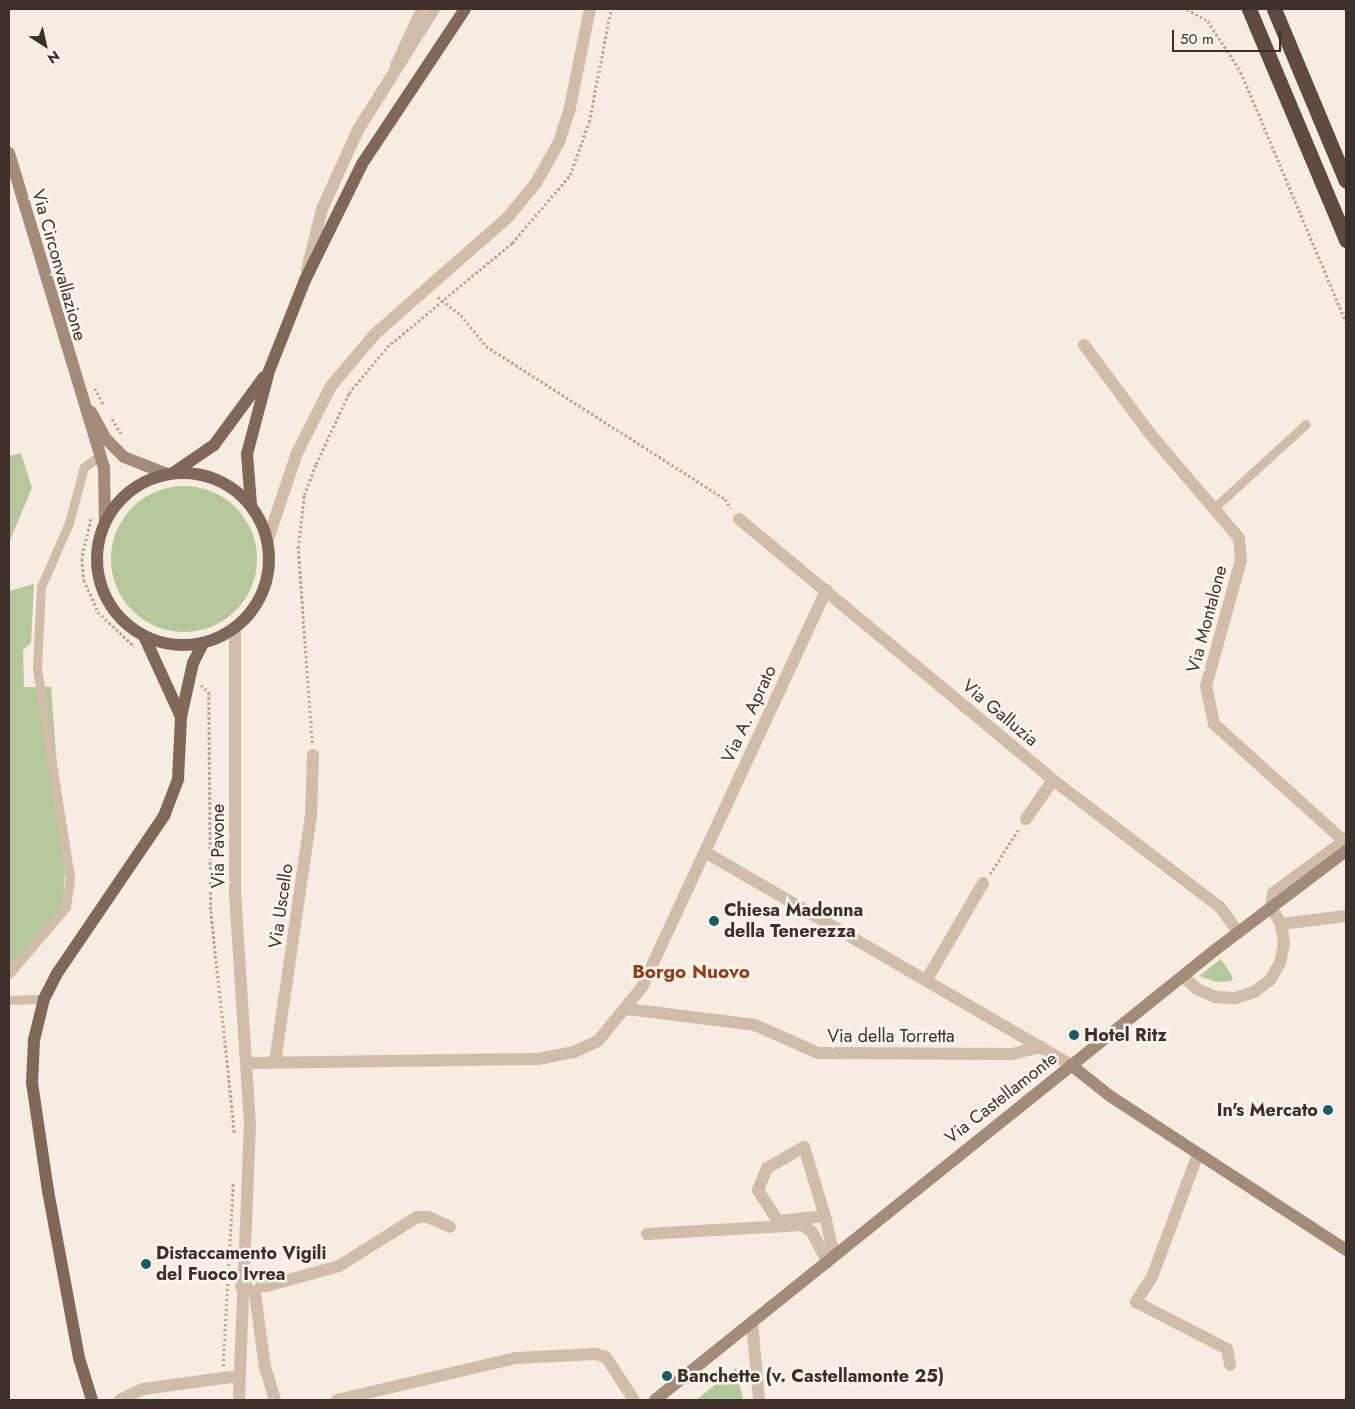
<!DOCTYPE html>
<html>
<head>
<meta charset="utf-8">
<style>
  body { margin:0 }
  #map { position:relative; width:1355px; height:1409px; overflow:hidden; background:#f6ecdf; font-family:Jost,sans-serif }
  div>[style] { position:absolute }
  .green>* { inset:0; background:#b7c79c }
  .round { border-radius:50% }
  .path>* { height:2.5px; margin-top:-1.25px; transform-origin:0; background:repeating-linear-gradient(90deg,#bca693 0 2.5px,transparent 0 5px) }
  .lane>* { height:9px; margin:-4.5px; padding:0 4.5px; transform-origin:4.5px; border-radius:4.5px; background:#d0bca9 }
  .street>* { height:12px; margin:-6px; padding:0 6px; transform-origin:6px; border-radius:6px; background:#d0bca9 }
  .secondary>* { height:12px; margin:-6px; padding:0 6px; transform-origin:6px; border-radius:6px; background:#a48b79 }
  .primary>* { height:12px; margin:-6px; padding:0 6px; transform-origin:6px; border-radius:6px; background:#806859 }
  .primary>.ring { margin:-6px; padding:0; box-sizing:content-box; background:none; border:12px solid #806859; border-radius:50% }
  .highway>* { height:15px; margin:-7.5px; padding:0 7.5px; transform-origin:7.5px; border-radius:7.5px; background:#5e4a3f }
  .dots>* { width:14px; height:14px; translate:-50% -50%; box-sizing:border-box; border:2px solid #fcf6ed; border-radius:50% }
  span { translate:-50% -50%; white-space:nowrap; text-align:center; line-height:1.15; -webkit-text-stroke:5px #fcf6ed; paint-order:stroke }
  .street-label { font-size:18px; color:#3c3029 }
  .poi-label { font-size:18px; color:#3c3029; font-weight:700 }
  .left { translate:0 -50%; text-align:left }
  .right { translate:-100% -50%; text-align:right }
  .neighbourhood-label { font-size:19px; color:#963b18; font-weight:700 }
  .frame { position:absolute; inset:0; border:10px solid #3c3029; pointer-events:none }
  .north { position:absolute; left:20px; top:20px; width:50px; height:50px; -webkit-text-stroke:4px #fcf6ed; paint-order:stroke; rotate:145deg; font-size:14px; font-weight:700; line-height:20px; text-align:center; color:#3c3029 }
  .north::after { content:''; display:block; margin:auto; width:18px; height:22px; background:#3c3029; clip-path:polygon(50% 0,100% 100%,50% 72%,0 100%) }
  .scale { position:absolute; left:1172px; top:30px; width:109px; height:22px; box-sizing:border-box; border:2px solid #3c3029; border-top:0; padding-left:6px; font-size:15px; line-height:18px; white-space:nowrap; color:#3c3029; -webkit-text-stroke:4px #fcf6ed; paint-order:stroke }
</style>
</head>
<body>
<div id="map">
  <div class="green">
    <i style="clip-path:polygon(21px 453px,32px 488px,9px 543px,9px 456px)"></i>
    <i class="round" style="left:111px;top:486px;width:146px;height:146px"></i>
    <i style="clip-path:polygon(34px 584px,31px 643px,23px 650px,24px 687px,51px 687px,65px 874px,63px 907px,9px 969px,9px 591px)"></i>
    <i style="clip-path:polygon(1221px 959px,1233px 978px,1231px 981px,1216px 982px,1199px 976px)"></i>
    <i style="clip-path:polygon(736px 1368px,743px 1400px,696px 1400px)"></i>
  </div>
  <div class="path">
    <i style="left:1187px;top:9px;width:24px;rotate:30deg"></i>
    <i style="left:1208px;top:21px;width:61px;rotate:57.1deg"></i>
    <i style="left:1241px;top:72px;width:271px;rotate:67.2deg"></i>
    <i style="left:438px;top:297px;width:29px;rotate:38deg"></i>
    <i style="left:461px;top:315px;width:40px;rotate:51deg"></i>
    <i style="left:486px;top:346px;width:284px;rotate:32.6deg"></i>
    <i style="left:725px;top:499px;width:11px;rotate:56deg"></i>
    <i style="left:95px;top:388px;width:20px;rotate:63deg"></i>
    <i style="left:112px;top:419px;width:17px;rotate:57deg"></i>
    <i style="left:91px;top:519px;width:41px;rotate:102.7deg"></i>
    <i style="left:82px;top:559px;width:21px;rotate:85deg"></i>
    <i style="left:84px;top:580px;width:35px;rotate:66deg"></i>
    <i style="left:98px;top:612px;width:50px;rotate:43.4deg"></i>
    <i style="left:201px;top:685px;width:11px;rotate:41deg"></i>
    <i style="left:209px;top:692px;width:219px;rotate:89.5deg"></i>
    <i style="left:211px;top:911px;width:224px;rotate:83.9deg"></i>
    <i style="left:312px;top:743px;width:196px;rotate:-94.1deg"></i>
    <i style="left:298px;top:548px;width:53px;rotate:-83.5deg"></i>
    <i style="left:304px;top:495px;width:33px;rotate:-69deg"></i>
    <i style="left:316px;top:464px;width:78px;rotate:-65.1deg"></i>
    <i style="left:349px;top:393px;width:60px;rotate:-50.4deg"></i>
    <i style="left:387px;top:347px;width:163px;rotate:-39.8deg"></i>
    <i style="left:512px;top:243px;width:89px;rotate:-49.5deg"></i>
    <i style="left:570px;top:175px;width:56px;rotate:-70.3deg"></i>
    <i style="left:589px;top:122px;width:115px;rotate:-79deg"></i>
    <i style="left:990px;top:874px;width:52px;rotate:-57.5deg"></i>
    <i style="left:223px;top:1366px;width:184px;rotate:-86.9deg"></i>
  </div>
  <div class="lane">
    <i style="left:394px;top:65px;width:62px;rotate:-65.1deg"></i>
    <i style="left:1215px;top:507px;width:123px;rotate:-42.4deg"></i>
    <i style="left:9px;top:974px;width:88px;rotate:-49.6deg"></i>
    <i style="left:66px;top:907px;width:30px;rotate:-82deg"></i>
    <i style="left:70px;top:877px;width:212px;rotate:-99deg"></i>
    <i style="left:37px;top:668px;width:81px;rotate:-87.2deg"></i>
    <i style="left:41px;top:587px;width:70px;rotate:-66.4deg"></i>
    <i style="left:69px;top:523px;width:58px;rotate:-75deg"></i>
    <i style="left:84px;top:467px;width:19px;rotate:-35deg"></i>
    <i style="left:9px;top:1000px;width:35px;rotate:-2deg"></i>
  </div>
  <div class="street">
    <i style="left:307px;top:270px;width:63px;rotate:-76.2deg"></i>
    <i style="left:322px;top:209px;width:87px;rotate:-65.5deg"></i>
    <i style="left:358px;top:130px;width:143px;rotate:-57.9deg"></i>
    <i style="left:1084px;top:345px;width:112px;rotate:53.3deg"></i>
    <i style="left:1151px;top:435px;width:135px;rotate:49.5deg"></i>
    <i style="left:1239px;top:538px;width:22px;rotate:85deg"></i>
    <i style="left:1241px;top:560px;width:131px;rotate:105.5deg"></i>
    <i style="left:1206px;top:686px;width:39px;rotate:78deg"></i>
    <i style="left:1214px;top:724px;width:175px;rotate:42deg"></i>
    <i style="left:1344px;top:841px;width:88px;rotate:143.8deg"></i>
    <i style="left:1273px;top:893px;width:14px;rotate:98deg"></i>
    <i style="left:1271px;top:907px;width:20px;rotate:60deg"></i>
    <i style="left:1281px;top:924px;width:20px;rotate:81deg"></i>
    <i style="left:1284px;top:944px;width:19px;rotate:102deg"></i>
    <i style="left:1280px;top:963px;width:20px;rotate:120deg"></i>
    <i style="left:1270px;top:980px;width:20px;rotate:143deg"></i>
    <i style="left:1254px;top:992px;width:20px;rotate:162deg"></i>
    <i style="left:1235px;top:998px;width:20px;rotate:-177deg"></i>
    <i style="left:1215px;top:997px;width:20px;rotate:-156deg"></i>
    <i style="left:1197px;top:989px;width:19px;rotate:-137deg"></i>
    <i style="left:739px;top:519px;width:408px;rotate:39.7deg"></i>
    <i style="left:1053px;top:780px;width:210px;rotate:37.3deg"></i>
    <i style="left:1220px;top:907px;width:31px;rotate:54deg"></i>
    <i style="left:268px;top:539px;width:91px;rotate:-71.4deg"></i>
    <i style="left:297px;top:453px;width:75px;rotate:-63.1deg"></i>
    <i style="left:331px;top:386px;width:68px;rotate:-49.8deg"></i>
    <i style="left:375px;top:334px;width:177px;rotate:-41.3deg"></i>
    <i style="left:508px;top:217px;width:44px;rotate:-50.5deg"></i>
    <i style="left:536px;top:183px;width:47px;rotate:-60.7deg"></i>
    <i style="left:559px;top:142px;width:32px;rotate:-72deg"></i>
    <i style="left:569px;top:112px;width:105px;rotate:-78.5deg"></i>
    <i style="left:235px;top:629px;width:264px;rotate:90deg"></i>
    <i style="left:235px;top:893px;width:230px;rotate:86.3deg"></i>
    <i style="left:250px;top:1123px;width:277px;rotate:92.3deg"></i>
    <i style="left:1026px;top:819px;width:47px;rotate:-55.3deg"></i>
    <i style="left:705px;top:852px;width:423px;rotate:30.2deg"></i>
    <i style="left:1281px;top:924px;width:65px;rotate:-7deg"></i>
    <i style="left:927px;top:979px;width:111px;rotate:-59.7deg"></i>
    <i style="left:627px;top:1009px;width:129px;rotate:7.1deg"></i>
    <i style="left:755px;top:1025px;width:69px;rotate:24deg"></i>
    <i style="left:818px;top:1053px;width:194px;rotate:0.3deg"></i>
    <i style="left:1012px;top:1054px;width:30px;rotate:-14deg"></i>
    <i style="left:275px;top:1062px;width:250px;rotate:-81.7deg"></i>
    <i style="left:311px;top:815px;width:60px;rotate:-88.1deg"></i>
    <i style="left:247px;top:1063px;width:291px;rotate:-0.8deg"></i>
    <i style="left:538px;top:1059px;width:37px;rotate:-11deg"></i>
    <i style="left:574px;top:1052px;width:26px;rotate:-25deg"></i>
    <i style="left:598px;top:1041px;width:70px;rotate:-50.8deg"></i>
    <i style="left:642px;top:987px;width:438px;rotate:-65.1deg"></i>
    <i style="left:1198px;top:1154px;width:131px;rotate:110.5deg"></i>
    <i style="left:1152px;top:1277px;width:30px;rotate:123deg"></i>
    <i style="left:1136px;top:1302px;width:102px;rotate:27.3deg"></i>
    <i style="left:1227px;top:1349px;width:16px;rotate:79deg"></i>
    <i style="left:825px;top:1216px;width:47px;rotate:173.9deg"></i>
    <i style="left:778px;top:1221px;width:37px;rotate:-123deg"></i>
    <i style="left:758px;top:1190px;width:24px;rotate:-68deg"></i>
    <i style="left:767px;top:1168px;width:43px;rotate:-29.6deg"></i>
    <i style="left:804px;top:1147px;width:72px;rotate:73.1deg"></i>
    <i style="left:825px;top:1216px;width:41px;rotate:77.3deg"></i>
    <i style="left:647px;top:1234px;width:155px;rotate:-3.3deg"></i>
    <i style="left:802px;top:1225px;width:12px;rotate:35deg"></i>
    <i style="left:812px;top:1232px;width:34px;rotate:63deg"></i>
    <i style="left:241px;top:1286px;width:26px"></i>
    <i style="left:267px;top:1286px;width:75px;rotate:-15.5deg"></i>
    <i style="left:339px;top:1266px;width:92px;rotate:-32.1deg"></i>
    <i style="left:417px;top:1217px;width:11px"></i>
    <i style="left:428px;top:1217px;width:24px;rotate:24deg"></i>
    <i style="left:254px;top:1286px;width:82px;rotate:82.3deg"></i>
    <i style="left:265px;top:1367px;width:34px;rotate:73deg"></i>
    <i style="left:752px;top:1322px;width:78px;rotate:84.9deg"></i>
    <i style="left:120px;top:1400px;width:25px;rotate:-26deg"></i>
    <i style="left:143px;top:1389px;width:96px;rotate:-7.8deg"></i>
    <i style="left:337px;top:1400px;width:184px;rotate:-13.2deg"></i>
    <i style="left:516px;top:1358px;width:80px;rotate:-2.9deg"></i>
    <i style="left:596px;top:1354px;width:10px;rotate:17deg"></i>
    <i style="left:606px;top:1357px;width:51px;rotate:56.9deg"></i>
  </div>
  <div class="secondary">
    <i style="left:9px;top:153px;width:329px;rotate:73.2deg"></i>
    <i style="left:104px;top:468px;width:55px;rotate:89deg"></i>
    <i style="left:91px;top:412px;width:31px;rotate:61deg"></i>
    <i style="left:106px;top:439px;width:25px;rotate:45deg"></i>
    <i style="left:124px;top:457px;width:46px;rotate:21.6deg"></i>
    <i style="left:1071px;top:1065px;width:50px;rotate:38.5deg"></i>
    <i style="left:1110px;top:1096px;width:282px;rotate:33.1deg"></i>
    <i style="left:655px;top:1400px;width:718px;rotate:-38.78deg"></i>
    <i style="left:1215px;top:950px;width:164px;rotate:-37.1deg"></i>
  </div>
  <div class="primary">
    <i style="left:173px;top:473px;width:50px;rotate:-34.3deg"></i>
    <i style="left:214px;top:445px;width:84px;rotate:-53.7deg"></i>
    <i class="ring" style="left:97px;top:473px;width:160px;height:160px"></i>
    <i style="left:251px;top:504px;width:50px;rotate:-94.6deg"></i>
    <i style="left:247px;top:454px;width:86px;rotate:-75.2deg"></i>
    <i style="left:269px;top:371px;width:98px;rotate:-68.4deg"></i>
    <i style="left:305px;top:280px;width:129px;rotate:-63.8deg"></i>
    <i style="left:362px;top:164px;width:186px;rotate:-56.4deg"></i>
    <i style="left:144px;top:636px;width:89px;rotate:65.4deg"></i>
    <i style="left:92px;top:1400px;width:44px;rotate:-107.2deg"></i>
    <i style="left:79px;top:1358px;width:170px;rotate:-100.5deg"></i>
    <i style="left:48px;top:1191px;width:109px;rotate:-98.4deg"></i>
    <i style="left:32px;top:1083px;width:43px;rotate:-87.3deg"></i>
    <i style="left:34px;top:1040px;width:42px;rotate:-76.3deg"></i>
    <i style="left:44px;top:999px;width:30px;rotate:-63deg"></i>
    <i style="left:58px;top:972px;width:189px;rotate:-55.8deg"></i>
    <i style="left:164px;top:816px;width:40px;rotate:-69deg"></i>
    <i style="left:178px;top:779px;width:62px;rotate:-87.2deg"></i>
    <i style="left:181px;top:717px;width:55px;rotate:-77.5deg"></i>
    <i style="left:193px;top:663px;width:22px;rotate:-63deg"></i>
  </div>
  <div class="highway">
    <i style="left:1249px;top:9px;width:251px;rotate:67.2deg"></i>
    <i style="left:1274px;top:9px;width:186px;rotate:67.3deg"></i>
  </div>
  <div class="dots">
    <i style="left:714px;top:921px;background:#195c64"></i>
    <i style="left:1074px;top:1035px;background:#195c64"></i>
    <i style="left:1328px;top:1110px;background:#195c64"></i>
    <i style="left:146px;top:1264px;background:#195c64"></i>
    <i style="left:667px;top:1376px;background:#195c64"></i>
  </div>
  <div class="street-label">
    <span style="left:59px;top:265px;rotate:74deg">Via Circonvallazione</span>
    <span style="left:1207px;top:619px;rotate:-75deg">Via Montalone</span>
    <span style="left:1000px;top:713px;rotate:40deg">Via Galluzia</span>
    <span style="left:749px;top:714px;rotate:-65deg">Via A. Aprato</span>
    <span style="left:218px;top:846px;rotate:-90deg">Via Pavone</span>
    <span style="left:281px;top:906px;rotate:-82deg">Via Uscello</span>
    <span style="left:891px;top:1036px">Via della Torretta</span>
    <span style="left:1001px;top:1098px;rotate:-38deg">Via Castellamonte</span>
  </div>
  <div class="poi-label">
    <span class="left" style="left:724px;top:921px">Chiesa Madonna<br>della Tenerezza</span>
    <span class="left" style="left:1084px;top:1035px">Hotel Ritz</span>
    <span class="right" style="left:1318px;top:1110px">In's Mercato</span>
    <span class="left" style="left:156px;top:1264px">Distaccamento Vigili<br>del Fuoco Ivrea</span>
    <span class="left" style="left:677px;top:1376px">Banchette (v. Castellamonte 25)</span>
  </div>
  <div class="neighbourhood-label">
    <span style="left:691px;top:972px">Borgo Nuovo</span>
  </div>
  <div class="frame"></div>
  <div class="north">N</div>
  <div class="scale">50 m</div>
</div>
</body>
</html>
